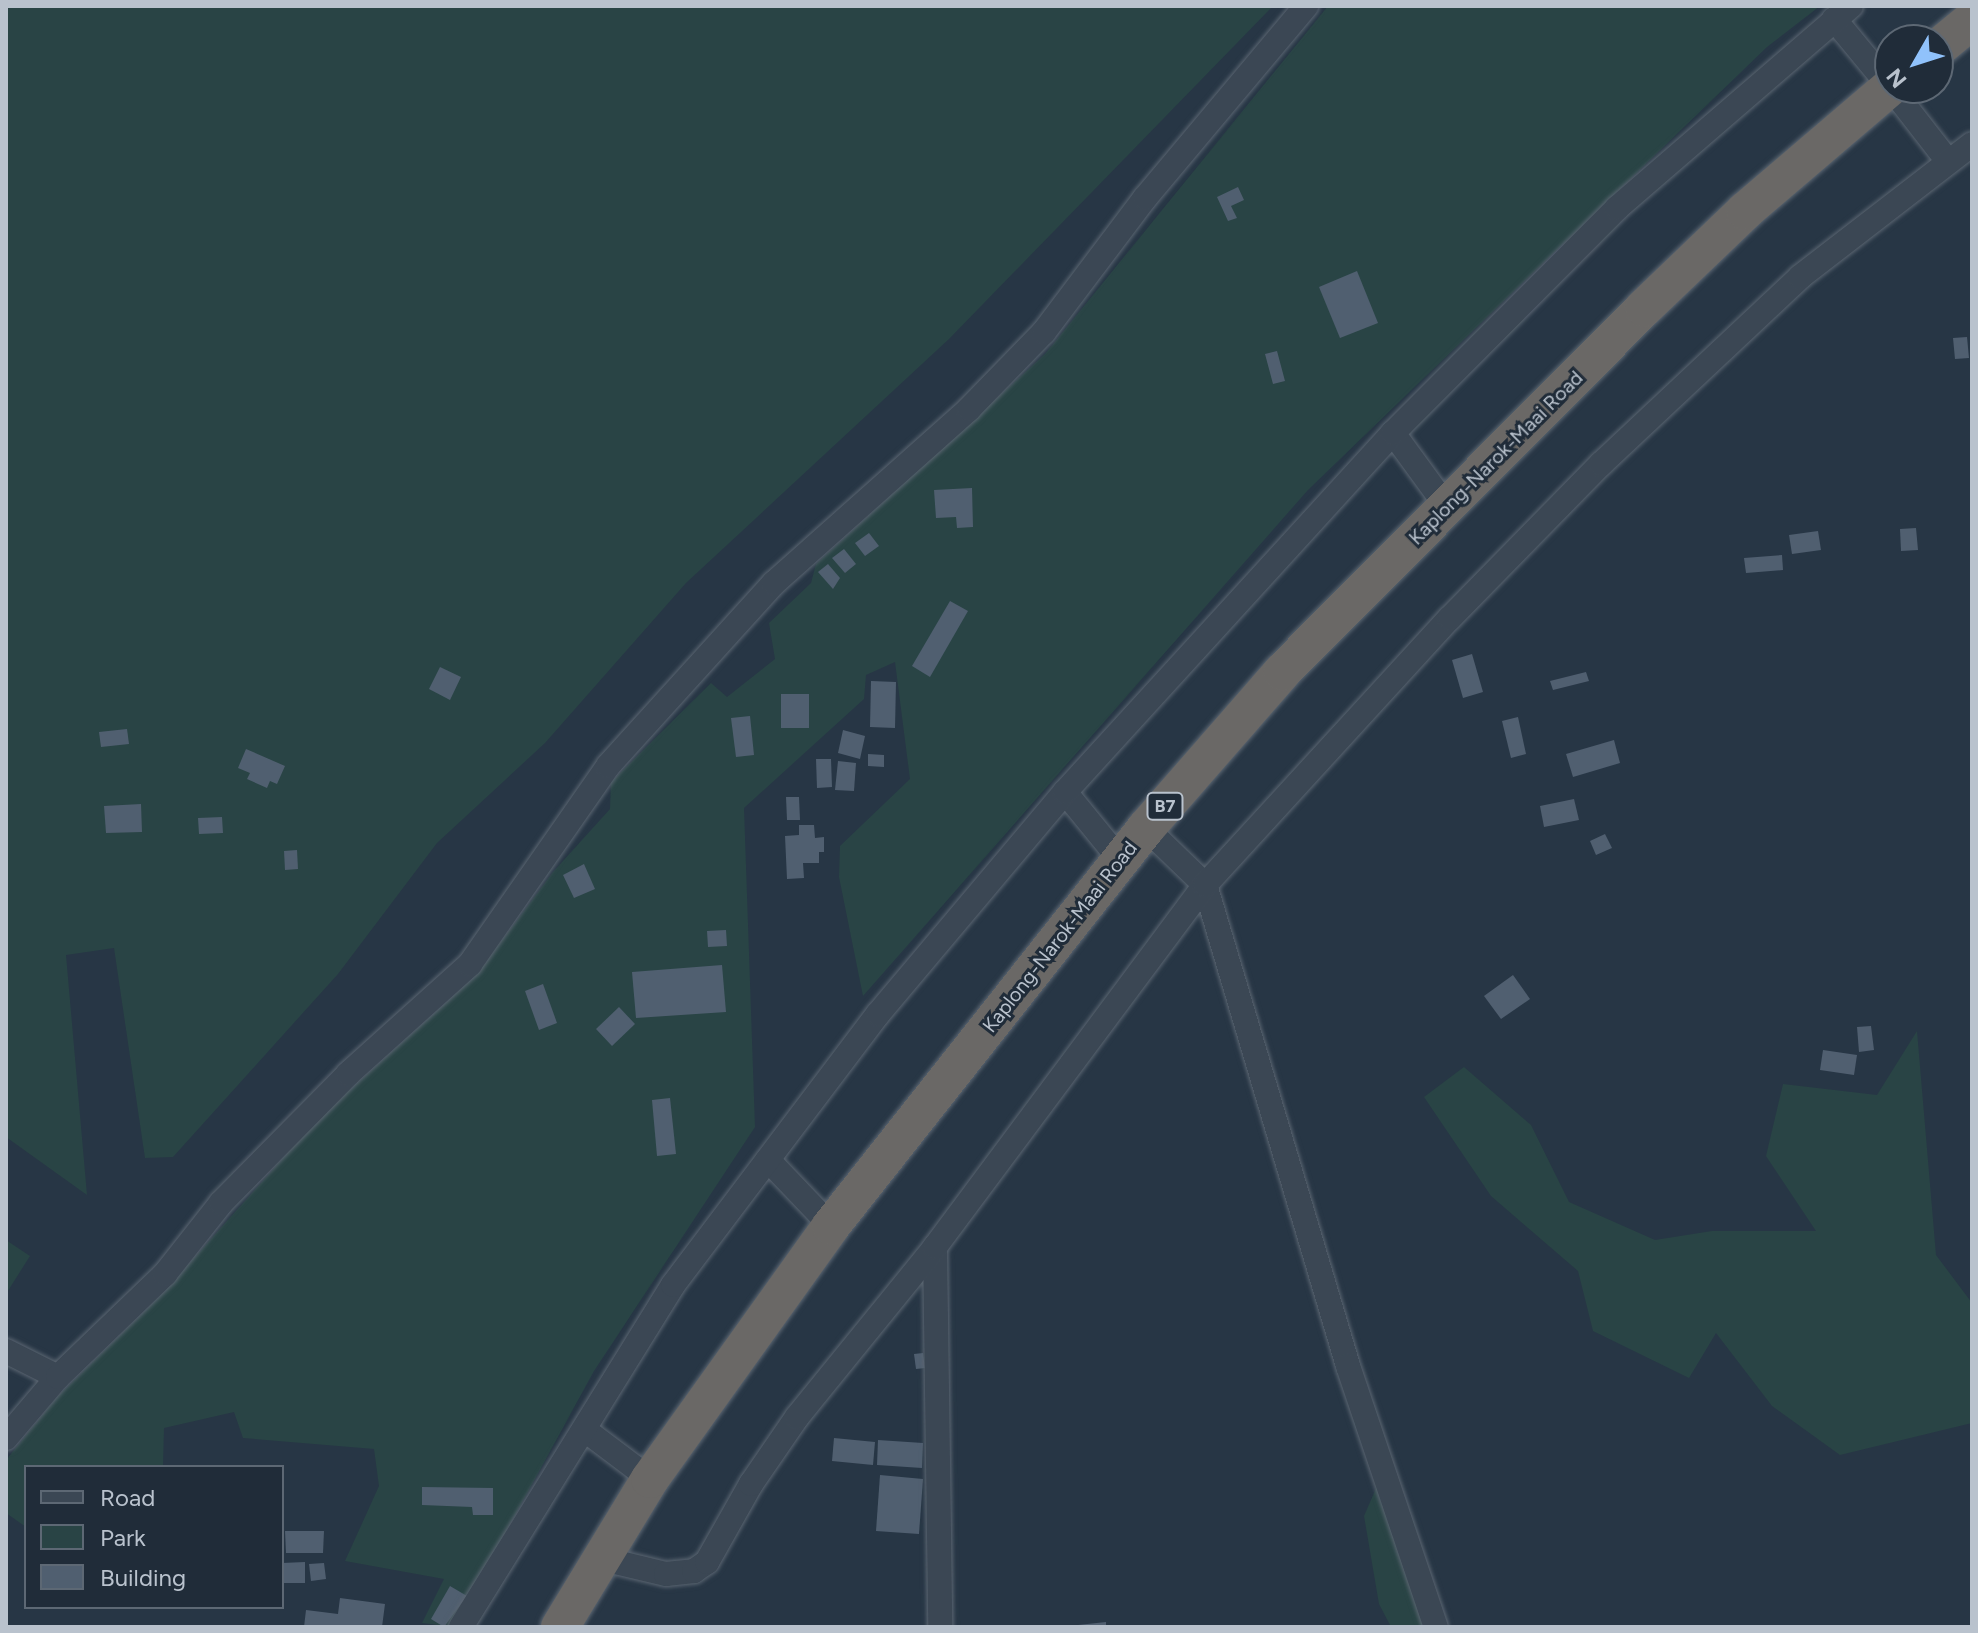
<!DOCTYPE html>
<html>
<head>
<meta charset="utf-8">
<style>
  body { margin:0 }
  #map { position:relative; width:1978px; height:1633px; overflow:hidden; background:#273645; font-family:Figtree,sans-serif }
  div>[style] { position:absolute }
  .green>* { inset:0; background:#294445 }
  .building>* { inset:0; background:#505f70 }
  .roads { filter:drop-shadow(0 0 2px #5a6571) drop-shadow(0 0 2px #5a6571) }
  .minor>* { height:24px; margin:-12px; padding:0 12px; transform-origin:12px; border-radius:12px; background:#3b4754 }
  .trunk>* { height:38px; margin:-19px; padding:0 19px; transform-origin:19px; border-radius:19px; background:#6a6866 }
  span { translate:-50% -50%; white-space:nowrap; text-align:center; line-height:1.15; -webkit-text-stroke:6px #202c39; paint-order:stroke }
  .shield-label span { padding:2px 6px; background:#202c39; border:2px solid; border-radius:6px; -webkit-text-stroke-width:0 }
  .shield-label { font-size:18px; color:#b9c2cd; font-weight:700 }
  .street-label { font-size:20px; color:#b9c2cd }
  .frame { position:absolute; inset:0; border:8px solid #b9c2cd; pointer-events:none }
  .legend { position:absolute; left:24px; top:1465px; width:260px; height:144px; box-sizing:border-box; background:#202c39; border:2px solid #5d6874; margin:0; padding:10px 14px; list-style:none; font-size:24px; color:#b9c2cd }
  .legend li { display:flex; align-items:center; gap:16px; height:40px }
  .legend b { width:40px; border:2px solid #5d6874 }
  .north { position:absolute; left:1874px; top:24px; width:80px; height:80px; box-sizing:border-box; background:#202c39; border:2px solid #5d6874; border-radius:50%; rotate:231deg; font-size:22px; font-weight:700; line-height:32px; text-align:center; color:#b9c2cd }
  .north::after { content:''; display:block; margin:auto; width:28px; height:36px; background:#90c2fb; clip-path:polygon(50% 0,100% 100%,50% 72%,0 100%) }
</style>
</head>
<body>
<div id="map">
  <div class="green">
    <i style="clip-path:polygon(6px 6px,1273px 6px,949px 339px,686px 583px,545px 743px,437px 843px,338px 974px,173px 1157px,145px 1158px,114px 948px,66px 955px,87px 1195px,6px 1137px)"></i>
    <i style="clip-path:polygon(1328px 6px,1820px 6px,1767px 47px,1308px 490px,863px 996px,839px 877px,840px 846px,910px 779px,895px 662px,866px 675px,864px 699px,744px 808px,755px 1127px,594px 1371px,454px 1627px,422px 1623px,444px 1579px,345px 1561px,379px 1486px,374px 1449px,243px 1438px,234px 1412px,164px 1428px,163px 1467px,26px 1467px,26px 1527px,6px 1513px,6px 1460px,57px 1397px,160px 1296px,318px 1119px,476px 975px,553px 872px,610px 809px,611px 782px,711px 683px,727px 697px,775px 659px,769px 623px,811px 583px,816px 564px,1045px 354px)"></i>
    <i style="clip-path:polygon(1917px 1031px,1936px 1255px,1972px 1303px,1972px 1423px,1840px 1455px,1772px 1406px,1716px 1333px,1689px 1378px,1593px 1331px,1578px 1271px,1491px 1196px,1424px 1097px,1464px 1067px,1531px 1125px,1569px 1202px,1655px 1240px,1712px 1231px,1816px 1231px,1766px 1156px,1783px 1084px,1877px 1095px)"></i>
    <i style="clip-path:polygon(6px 1240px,30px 1256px,6px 1294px)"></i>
    <i style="clip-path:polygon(1377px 1486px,1427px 1627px,1391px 1627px,1379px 1604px,1364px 1516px)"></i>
  </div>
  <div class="building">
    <i style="clip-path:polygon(1238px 187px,1244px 200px,1231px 206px,1237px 218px,1228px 221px,1217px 197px)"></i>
    <i style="clip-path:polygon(1357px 271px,1378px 323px,1340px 338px,1319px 287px)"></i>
    <i style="clip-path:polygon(1967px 337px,1969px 358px,1955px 359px,1953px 338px)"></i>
    <i style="clip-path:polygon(1277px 351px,1285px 381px,1273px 384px,1265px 354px)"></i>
    <i style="clip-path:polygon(972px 488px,973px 527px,957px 528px,956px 517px,936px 518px,934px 490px)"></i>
    <i style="clip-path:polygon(1916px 528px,1918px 550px,1901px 551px,1900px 529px)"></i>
    <i style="clip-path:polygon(1818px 531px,1821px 550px,1792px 554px,1789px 535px)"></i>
    <i style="clip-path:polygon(869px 533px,879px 546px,865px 556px,855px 543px)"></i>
    <i style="clip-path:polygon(844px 549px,856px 564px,845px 573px,832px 558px)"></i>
    <i style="clip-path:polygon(1782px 555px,1783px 570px,1746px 573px,1744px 558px)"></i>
    <i style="clip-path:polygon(828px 564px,840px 578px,833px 589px,818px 572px)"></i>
    <i style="clip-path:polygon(950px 601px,968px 611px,930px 677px,912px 666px)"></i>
    <i style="clip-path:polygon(1472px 654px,1483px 692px,1463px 698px,1452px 660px)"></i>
    <i style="clip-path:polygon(440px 667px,461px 677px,450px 700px,429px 689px)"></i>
    <i style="clip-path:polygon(1586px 672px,1589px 681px,1553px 690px,1550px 681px)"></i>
    <i style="clip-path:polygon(871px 681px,896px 682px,895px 728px,870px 727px)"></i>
    <i style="clip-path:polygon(781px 694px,809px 694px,809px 728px,781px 728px)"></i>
    <i style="clip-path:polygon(750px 716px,754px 755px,736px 757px,731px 718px)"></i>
    <i style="clip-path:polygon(1518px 717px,1526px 754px,1511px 758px,1502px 721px)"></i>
    <i style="clip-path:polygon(127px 729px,129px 744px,101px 747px,99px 732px)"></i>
    <i style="clip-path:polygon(843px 730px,865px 736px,860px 759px,838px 753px)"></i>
    <i style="clip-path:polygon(1614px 740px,1620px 763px,1573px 777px,1566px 754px)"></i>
    <i style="clip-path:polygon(246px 749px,285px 766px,277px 784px,270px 781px,267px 788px,247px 779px,250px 773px,238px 768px)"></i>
    <i style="clip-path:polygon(868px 754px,884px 755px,884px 767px,868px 766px)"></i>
    <i style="clip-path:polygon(816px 759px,831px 759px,832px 787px,817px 788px)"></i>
    <i style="clip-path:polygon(838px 761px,856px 763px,854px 791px,835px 790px)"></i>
    <i style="clip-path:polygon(786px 797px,799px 797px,800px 820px,787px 820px)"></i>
    <i style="clip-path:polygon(1574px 799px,1579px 820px,1544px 827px,1540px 806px)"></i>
    <i style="clip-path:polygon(141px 804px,142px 832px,106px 833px,104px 806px)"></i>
    <i style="clip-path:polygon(222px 817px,223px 833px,199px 834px,198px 818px)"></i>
    <i style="clip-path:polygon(799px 825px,814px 825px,815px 838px,824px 837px,824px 852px,819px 852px,819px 863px,803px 863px,804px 878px,787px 879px,785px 836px,799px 835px)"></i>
    <i style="clip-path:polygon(1605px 834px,1612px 848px,1596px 855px,1590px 841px)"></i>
    <i style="clip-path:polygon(297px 850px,298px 869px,285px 870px,284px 851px)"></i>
    <i style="clip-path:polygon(584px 864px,595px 889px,574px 898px,563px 875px)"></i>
    <i style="clip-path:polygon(726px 930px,727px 946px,708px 947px,707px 931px)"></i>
    <i style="clip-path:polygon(722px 965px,726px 1012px,636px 1018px,632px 972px)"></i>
    <i style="clip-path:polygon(1513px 975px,1530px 999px,1501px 1019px,1484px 996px)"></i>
    <i style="clip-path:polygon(543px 984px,557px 1023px,539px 1030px,525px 991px)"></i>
    <i style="clip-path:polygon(619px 1007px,635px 1024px,612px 1046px,596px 1029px)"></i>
    <i style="clip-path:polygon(1871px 1026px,1874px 1050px,1859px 1052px,1857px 1027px)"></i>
    <i style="clip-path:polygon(1823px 1050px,1857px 1055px,1854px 1075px,1820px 1070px)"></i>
    <i style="clip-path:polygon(670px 1098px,676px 1154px,657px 1156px,652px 1100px)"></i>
    <i style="clip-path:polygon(923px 1353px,925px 1368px,916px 1369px,914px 1354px)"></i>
    <i style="clip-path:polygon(834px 1438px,875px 1442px,873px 1465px,832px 1461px)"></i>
    <i style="clip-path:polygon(878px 1440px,923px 1443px,922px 1468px,877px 1465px)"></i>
    <i style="clip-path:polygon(880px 1475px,923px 1479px,919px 1534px,876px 1531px)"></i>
    <i style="clip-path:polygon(422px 1487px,493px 1488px,493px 1515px,473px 1515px,472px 1507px,422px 1505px)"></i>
    <i style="clip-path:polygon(285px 1531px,324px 1531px,323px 1553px,286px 1553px)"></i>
    <i style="clip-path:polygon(305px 1562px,305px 1583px,282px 1583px,282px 1563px)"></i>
    <i style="clip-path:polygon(324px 1563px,326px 1579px,311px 1581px,309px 1564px)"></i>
    <i style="clip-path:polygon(450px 1586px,467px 1596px,444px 1627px,431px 1619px)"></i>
    <i style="clip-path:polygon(340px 1598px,385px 1604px,382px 1627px,304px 1627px,306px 1610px,338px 1614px)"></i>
    <i style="clip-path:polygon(1106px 1622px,1106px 1627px,1079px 1627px,1078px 1625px)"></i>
  </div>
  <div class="roads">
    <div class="minor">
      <i style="left:1834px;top:19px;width:88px;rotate:50.5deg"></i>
      <i style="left:1891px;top:88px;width:91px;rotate:52.1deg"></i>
      <i style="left:1393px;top:433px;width:92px;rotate:53.9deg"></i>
      <i style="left:1065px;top:792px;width:90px;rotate:50.8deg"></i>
      <i style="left:1146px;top:828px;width:82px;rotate:44deg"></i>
      <i style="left:1205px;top:885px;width:502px;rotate:73.44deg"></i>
      <i style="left:1348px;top:1366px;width:275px;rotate:71.4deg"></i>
      <i style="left:768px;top:1160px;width:91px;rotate:46.3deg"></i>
      <i style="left:935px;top:1247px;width:380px;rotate:89.2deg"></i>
      <i style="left:6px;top:1351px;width:58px;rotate:26.6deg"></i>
      <i style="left:585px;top:1430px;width:81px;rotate:37deg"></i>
      <i style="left:6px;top:1438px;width:80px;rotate:-49.6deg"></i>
      <i style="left:58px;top:1377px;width:149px;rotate:-43.9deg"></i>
      <i style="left:165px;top:1274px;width:90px;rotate:-51.7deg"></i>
      <i style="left:221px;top:1203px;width:181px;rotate:-45.4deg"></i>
      <i style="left:348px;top:1074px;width:164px;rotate:-42deg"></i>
      <i style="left:470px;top:964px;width:241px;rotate:-55.1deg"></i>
      <i style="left:608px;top:766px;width:247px;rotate:-47.8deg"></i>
      <i style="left:774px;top:583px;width:261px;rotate:-41.7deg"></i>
      <i style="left:969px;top:409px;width:107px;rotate:-45.8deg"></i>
      <i style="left:1044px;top:332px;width:168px;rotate:-53deg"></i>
      <i style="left:1145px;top:198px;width:251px;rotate:-50deg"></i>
      <i style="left:603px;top:1559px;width:65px;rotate:13.4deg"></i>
      <i style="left:666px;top:1574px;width:28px;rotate:-6deg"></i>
      <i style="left:694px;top:1571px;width:16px;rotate:-35deg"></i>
      <i style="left:707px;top:1562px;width:90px;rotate:-60.6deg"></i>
      <i style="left:751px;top:1484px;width:81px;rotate:-55.5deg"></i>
      <i style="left:797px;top:1417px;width:219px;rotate:-50.9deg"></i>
      <i style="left:935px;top:1247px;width:452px;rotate:-53.3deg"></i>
      <i style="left:1205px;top:885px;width:362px;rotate:-47.5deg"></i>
      <i style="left:1450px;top:618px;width:216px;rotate:-45.6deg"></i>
      <i style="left:1601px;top:464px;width:273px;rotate:-43.2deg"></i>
      <i style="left:1800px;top:277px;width:217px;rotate:-37.7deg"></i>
      <i style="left:461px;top:1627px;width:402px;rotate:-58.2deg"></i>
      <i style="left:673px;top:1285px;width:340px;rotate:-52.9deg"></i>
      <i style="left:878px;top:1014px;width:290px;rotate:-49.9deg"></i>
      <i style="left:1065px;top:792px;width:486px;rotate:-47.6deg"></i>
      <i style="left:1393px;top:433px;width:317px;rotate:-45.1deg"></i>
      <i style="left:1617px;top:208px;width:309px;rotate:-40.8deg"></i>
    </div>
    <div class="trunk">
      <i style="left:1938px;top:48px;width:44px;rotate:-39.5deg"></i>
      <i style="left:560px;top:1627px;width:173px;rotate:-58.7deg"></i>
      <i style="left:650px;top:1479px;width:311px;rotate:-54.4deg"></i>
      <i style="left:831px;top:1226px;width:508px;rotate:-51.64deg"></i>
      <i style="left:1146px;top:828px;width:207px;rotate:-48.9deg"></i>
      <i style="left:1282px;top:672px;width:513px;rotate:-45.16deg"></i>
      <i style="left:1644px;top:308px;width:140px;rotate:-43.8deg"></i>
      <i style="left:1745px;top:211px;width:191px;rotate:-40.5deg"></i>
    </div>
  </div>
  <div class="shield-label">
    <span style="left:1165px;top:806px">B7</span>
  </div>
  <div class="street-label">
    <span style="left:1496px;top:458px;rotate:-45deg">Kaplong-Narok-Maai Road</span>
    <span style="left:1060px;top:937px;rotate:-52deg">Kaplong-Narok-Maai Road</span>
  </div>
  <div class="frame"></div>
  <ul class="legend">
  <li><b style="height:10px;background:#3b4754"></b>Road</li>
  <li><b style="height:22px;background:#294445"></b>Park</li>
  <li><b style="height:22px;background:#505f70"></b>Building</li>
  </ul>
  <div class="north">N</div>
</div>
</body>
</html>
